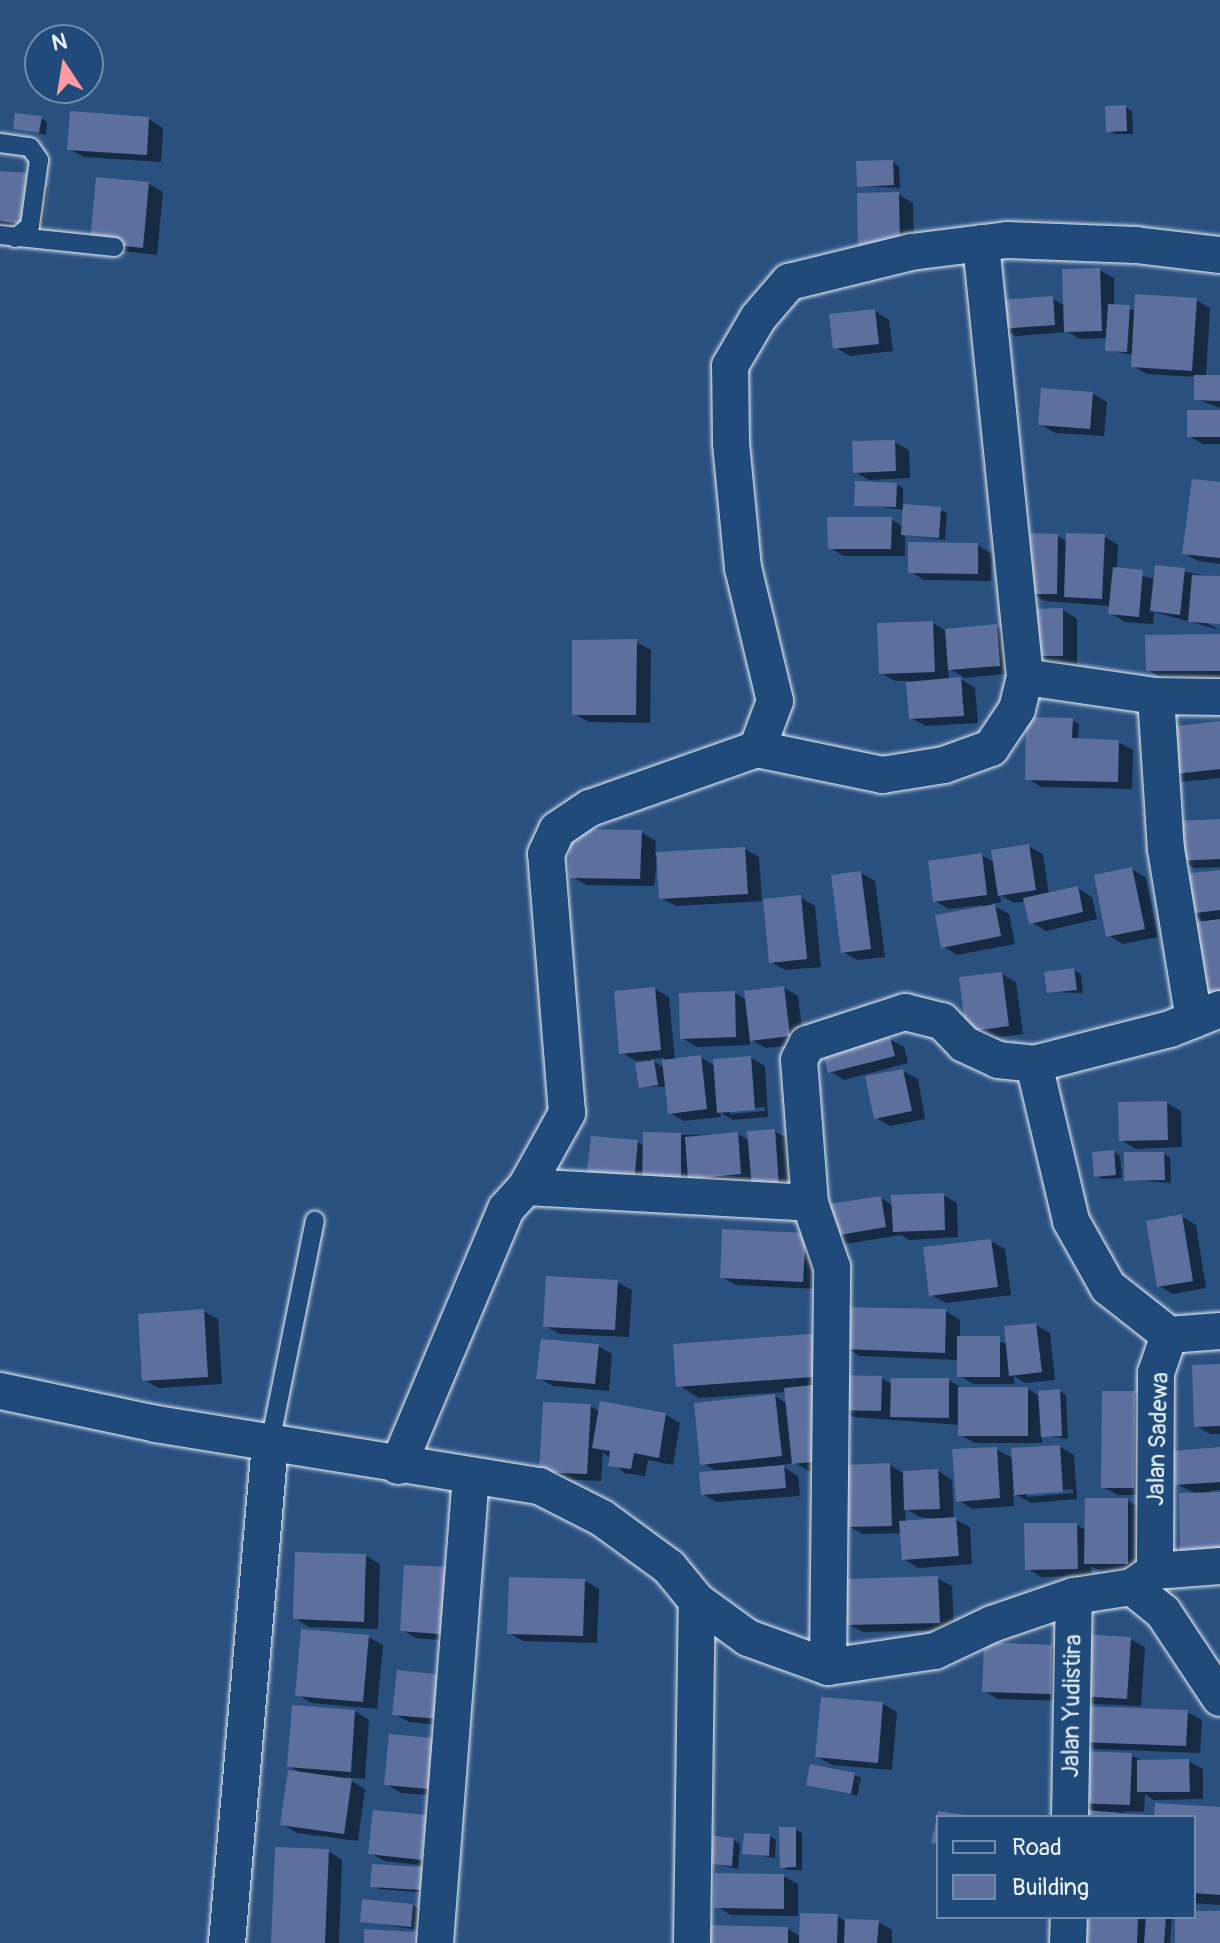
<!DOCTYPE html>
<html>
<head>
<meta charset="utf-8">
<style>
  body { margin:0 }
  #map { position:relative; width:1220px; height:1943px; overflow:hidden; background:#2a5080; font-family:Pangolin,sans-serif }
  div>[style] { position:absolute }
  .shadow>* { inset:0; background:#0007 }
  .building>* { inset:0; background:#5d6f9d }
  .roads { filter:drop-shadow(0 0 2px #e8f1f8) drop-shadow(0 0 2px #e8f1f8) }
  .service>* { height:18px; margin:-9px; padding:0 9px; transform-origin:9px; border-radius:9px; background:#1f4a7a }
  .minor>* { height:36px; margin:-18px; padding:0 18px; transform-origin:18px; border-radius:18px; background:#1f4a7a }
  span { translate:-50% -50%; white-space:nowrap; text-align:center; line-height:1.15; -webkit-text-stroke:8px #1f4a7a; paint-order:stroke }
  .street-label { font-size:24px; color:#e8f1f8 }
  .legend { position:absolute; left:936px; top:1815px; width:260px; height:104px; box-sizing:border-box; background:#1f4a7a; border:2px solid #6f8dac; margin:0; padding:10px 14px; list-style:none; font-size:24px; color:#e8f1f8 }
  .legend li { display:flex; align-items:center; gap:16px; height:40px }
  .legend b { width:40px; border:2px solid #6f8dac }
  .north { position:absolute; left:24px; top:24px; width:80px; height:80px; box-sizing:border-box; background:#1f4a7a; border:2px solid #6f8dac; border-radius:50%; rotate:348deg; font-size:22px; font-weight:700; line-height:32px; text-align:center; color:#e8f1f8 }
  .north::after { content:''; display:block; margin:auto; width:28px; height:36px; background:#ff9aa2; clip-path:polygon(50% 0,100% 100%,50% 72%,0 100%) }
</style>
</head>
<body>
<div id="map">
  <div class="shadow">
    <i style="clip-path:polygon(1125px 107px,1132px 111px,1133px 134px,1115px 134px,1108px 131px)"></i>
    <i style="clip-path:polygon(41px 118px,47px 122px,46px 135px,15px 128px)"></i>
    <i style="clip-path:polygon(149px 119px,163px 128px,161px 162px,84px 157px,69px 149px)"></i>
    <i style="clip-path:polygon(892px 162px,899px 166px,900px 188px,859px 186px)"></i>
    <i style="clip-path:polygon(0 173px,26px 175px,48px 188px,42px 235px,0 230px)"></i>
    <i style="clip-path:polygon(149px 184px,163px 192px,157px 255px,106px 249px)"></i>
    <i style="clip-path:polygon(899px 195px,913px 203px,914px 254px,874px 255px)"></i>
    <i style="clip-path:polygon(1099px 270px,1114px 278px,1114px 306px,1136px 311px,1196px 300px,1210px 308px,1206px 377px,1220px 377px,1220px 408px,1196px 399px,1196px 377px,1147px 374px,1133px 366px,1133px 355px,1107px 350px,1108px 338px,1080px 339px,1068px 332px,1015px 336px,1000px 327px,1052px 298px,1065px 306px)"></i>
    <i style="clip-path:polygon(875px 311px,889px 320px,893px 351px,850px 356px,835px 347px)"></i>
    <i style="clip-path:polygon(1093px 394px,1107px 402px,1104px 436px,1055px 433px,1040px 424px)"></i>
    <i style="clip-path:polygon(1220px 412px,1220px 444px,1203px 444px,1189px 436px)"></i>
    <i style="clip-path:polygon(894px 442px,909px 450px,910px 478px,869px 480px,855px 472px)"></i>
    <i style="clip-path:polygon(896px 484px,903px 488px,903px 506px,947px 512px,945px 540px,905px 535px,905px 556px,844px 556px,830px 548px,891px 519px,904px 527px,905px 510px,856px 504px)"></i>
    <i style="clip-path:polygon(1220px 484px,1220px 564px,1198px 561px,1184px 553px)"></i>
    <i style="clip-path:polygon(1058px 536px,1068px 542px,1104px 536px,1118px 545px,1117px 570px,1155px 579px,1157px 567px,1220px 578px,1220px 622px,1203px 621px,1220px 630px,1154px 612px,1153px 624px,1125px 622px,1110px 613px,1111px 606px,1045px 601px,1030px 593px)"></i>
    <i style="clip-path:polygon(978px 545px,992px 554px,991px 581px,924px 580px,910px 571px)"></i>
    <i style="clip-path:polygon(1063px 610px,1077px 619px,1077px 664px,1045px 663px,1030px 655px)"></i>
    <i style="clip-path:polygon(933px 623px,946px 631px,996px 626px,1011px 635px,1014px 673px,965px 678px,948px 668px,949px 680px,961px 679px,975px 688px,978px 723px,926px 726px,911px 718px,908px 681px,895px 681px,881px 673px)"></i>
    <i style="clip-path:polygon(1220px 636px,1220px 678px,1162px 678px,1148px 670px)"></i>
    <i style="clip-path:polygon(636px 642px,651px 650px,650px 723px,589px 722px,574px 714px)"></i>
    <i style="clip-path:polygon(1072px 720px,1079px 724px,1078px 744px,1118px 742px,1133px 750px,1132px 789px,1041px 787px,1027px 778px)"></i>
    <i style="clip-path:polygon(1220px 722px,1220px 778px,1182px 782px,1168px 774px)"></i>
    <i style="clip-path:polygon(1220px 821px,1220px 867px,1194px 868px,1179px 860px)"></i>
    <i style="clip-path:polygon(641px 832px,656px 841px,655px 854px,745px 849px,759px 857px,762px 901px,800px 897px,815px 906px,821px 967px,785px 970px,771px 962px,765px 901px,676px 906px,661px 898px,658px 854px,654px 886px,586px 885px,571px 876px)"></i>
    <i style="clip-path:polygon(1028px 846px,1043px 854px,1049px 895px,1078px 888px,1092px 897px,1097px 919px,1046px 931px,1031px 922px,1026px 901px,1014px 903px,1000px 895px,1001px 902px,991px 904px,1009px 914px,1015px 944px,957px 955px,943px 946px,983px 905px,949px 909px,935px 901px,982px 855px,995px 863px)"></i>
    <i style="clip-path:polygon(1132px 869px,1146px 878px,1158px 937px,1123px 944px,1108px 935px)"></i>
    <i style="clip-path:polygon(1220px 872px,1220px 1001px,1200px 993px,1205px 923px,1188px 912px)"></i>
    <i style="clip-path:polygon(861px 873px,875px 881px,885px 957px,857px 960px,843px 952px)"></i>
    <i style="clip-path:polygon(1074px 970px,1081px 974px,1083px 993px,1049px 992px)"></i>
    <i style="clip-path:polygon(1002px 974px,1016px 982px,1023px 1034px,983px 1039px,968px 1031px)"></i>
    <i style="clip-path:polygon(784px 988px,798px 996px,804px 1044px,766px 1048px,750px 1039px,750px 1045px,697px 1047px,682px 1038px,735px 993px,747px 1000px)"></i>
    <i style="clip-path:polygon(evenodd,655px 989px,669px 997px,675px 1061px,700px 1057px,715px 1066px,751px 1058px,765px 1066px,768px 1117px,733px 1120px,720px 1112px,721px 1117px,684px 1121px,670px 1113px,667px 1087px,641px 1086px,648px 1060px,636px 1061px,621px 1052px,655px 989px,664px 1058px,665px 1068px,649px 1059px,664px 1058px,655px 989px,765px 1107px,765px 1111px,730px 1114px,730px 1110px,765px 1107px)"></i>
    <i style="clip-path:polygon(889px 1039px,904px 1047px,908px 1063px,844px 1080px,830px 1071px)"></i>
    <i style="clip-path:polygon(903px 1071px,918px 1079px,925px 1119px,890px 1126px,875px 1117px)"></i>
    <i style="clip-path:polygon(1167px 1103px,1181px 1111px,1182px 1147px,1136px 1149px,1121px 1140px)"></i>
    <i style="clip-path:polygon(774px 1131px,789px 1139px,793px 1194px,603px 1187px,638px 1142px,644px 1146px,681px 1135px,738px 1134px,750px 1141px)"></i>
    <i style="clip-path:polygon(1114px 1152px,1120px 1156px,1122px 1178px,1103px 1179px,1096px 1176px)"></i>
    <i style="clip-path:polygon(1164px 1154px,1170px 1157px,1171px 1183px,1126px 1180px)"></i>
    <i style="clip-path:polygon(943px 1195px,957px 1203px,958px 1237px,909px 1240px,901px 1235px,845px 1244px,830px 1236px,881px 1198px,893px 1206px)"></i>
    <i style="clip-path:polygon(1181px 1216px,1196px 1225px,1206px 1288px,1173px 1294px,1159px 1286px)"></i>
    <i style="clip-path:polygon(724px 1231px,820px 1243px,817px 1289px,736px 1285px,722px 1277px)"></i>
    <i style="clip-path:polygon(991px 1241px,1005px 1249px,1011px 1295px,946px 1303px,931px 1295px)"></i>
    <i style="clip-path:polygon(617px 1282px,632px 1290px,629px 1337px,560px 1334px,545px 1326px)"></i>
    <i style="clip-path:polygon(203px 1311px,218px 1319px,222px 1384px,159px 1388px,144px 1380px)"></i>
    <i style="clip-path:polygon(946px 1311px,960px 1320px,960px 1338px,1007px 1343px,1036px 1325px,1050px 1333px,1055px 1380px,1025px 1383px,1014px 1376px,1014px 1384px,973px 1384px,959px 1375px,959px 1360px,860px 1356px,845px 1348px)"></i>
    <i style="clip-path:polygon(598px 1346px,612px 1354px,609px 1391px,553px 1386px,539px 1378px)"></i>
    <i style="clip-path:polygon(evenodd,675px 1346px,846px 1378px,881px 1378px,893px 1385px,948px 1380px,964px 1389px,1028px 1389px,1041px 1397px,1059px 1391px,1066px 1395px,1068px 1439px,1042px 1435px,1042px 1443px,975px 1443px,960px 1435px,960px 1425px,853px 1417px,837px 1408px,843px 1467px,890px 1465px,903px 1473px,938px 1471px,952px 1480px,954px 1519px,970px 1527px,972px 1564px,918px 1568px,904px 1559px,902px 1533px,863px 1534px,848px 1526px,847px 1467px,808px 1471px,795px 1463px,780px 1465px,798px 1476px,800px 1496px,717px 1502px,702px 1494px,718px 1472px,702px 1463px,775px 1396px,788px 1404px,786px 1392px,699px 1398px,678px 1385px,675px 1346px,905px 1508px,920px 1517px,945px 1520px,906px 1523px,905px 1508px)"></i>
    <i style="clip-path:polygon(1220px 1366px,1220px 1434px,1210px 1434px,1196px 1426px)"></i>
    <i style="clip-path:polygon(1134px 1393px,1149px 1401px,1148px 1495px,1118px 1495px,1103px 1487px)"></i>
    <i style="clip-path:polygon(590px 1406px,600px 1412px,666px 1415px,680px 1423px,673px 1465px,648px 1460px,645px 1476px,624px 1473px,603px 1452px,601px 1481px,556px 1479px,542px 1471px)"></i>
    <i style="clip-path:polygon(evenodd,1060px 1447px,1074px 1455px,1077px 1499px,1031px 1503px,1013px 1493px,1014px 1506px,972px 1509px,958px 1500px,996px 1449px,1014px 1459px,1060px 1447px,1073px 1489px,1073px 1493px,1027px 1497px,1027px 1493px,1073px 1489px)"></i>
    <i style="clip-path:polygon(1220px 1449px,1220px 1490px,1207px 1491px,1220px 1494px,1220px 1566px,1196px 1566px,1182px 1558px,1181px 1495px,1196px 1494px,1177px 1484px,1175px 1453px)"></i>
    <i style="clip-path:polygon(1127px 1500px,1142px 1509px,1142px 1572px,1101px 1572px,1091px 1566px,1092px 1576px,1041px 1577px,1027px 1568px,1077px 1525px,1086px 1530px)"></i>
    <i style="clip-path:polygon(366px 1556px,380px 1564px,378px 1629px,309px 1627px,295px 1618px)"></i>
    <i style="clip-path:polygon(469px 1578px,465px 1642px,416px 1638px,402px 1630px)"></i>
    <i style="clip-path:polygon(937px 1578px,952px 1586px,954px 1630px,863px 1632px,848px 1624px)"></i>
    <i style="clip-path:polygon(585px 1581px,599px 1589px,597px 1643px,523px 1641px,509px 1633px)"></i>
    <i style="clip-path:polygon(368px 1637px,383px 1645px,377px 1709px,312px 1703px,298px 1695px)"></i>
    <i style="clip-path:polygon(1130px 1639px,1145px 1647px,1141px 1706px,1094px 1704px,1080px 1695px)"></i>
    <i style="clip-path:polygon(1052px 1647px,1066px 1655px,1065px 1701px,998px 1699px,984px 1691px)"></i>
    <i style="clip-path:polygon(398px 1672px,453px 1726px,409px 1722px,394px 1714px)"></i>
    <i style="clip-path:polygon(883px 1704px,897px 1712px,892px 1770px,832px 1765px,817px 1756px)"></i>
    <i style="clip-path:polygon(355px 1711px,369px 1720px,365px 1779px,345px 1777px,365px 1789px,358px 1841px,297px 1833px,282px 1824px,303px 1774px,289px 1766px)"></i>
    <i style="clip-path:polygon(1187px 1712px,1202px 1720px,1200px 1753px,1095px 1749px,1080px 1741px)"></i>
    <i style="clip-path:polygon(391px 1736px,443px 1796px,401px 1793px,386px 1784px)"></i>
    <i style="clip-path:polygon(1131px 1755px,1142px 1761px,1188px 1761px,1203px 1769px,1203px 1799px,1154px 1800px,1145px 1794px,1144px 1812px,1121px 1811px,1143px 1817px,1097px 1813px,1078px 1802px)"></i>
    <i style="clip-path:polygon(854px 1775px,861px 1778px,857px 1796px,808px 1784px)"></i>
    <i style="clip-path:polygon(1220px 1809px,1220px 1905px,1194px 1903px,1194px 1817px,1156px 1817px)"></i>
    <i style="clip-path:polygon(427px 1817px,437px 1867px,385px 1861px,370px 1853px)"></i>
    <i style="clip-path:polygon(795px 1829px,802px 1833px,802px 1870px,788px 1870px,782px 1867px)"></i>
    <i style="clip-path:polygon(769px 1836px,776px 1840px,775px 1858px,744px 1853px)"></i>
    <i style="clip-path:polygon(734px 1840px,740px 1844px,738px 1869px,712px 1863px)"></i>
    <i style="clip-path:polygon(328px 1851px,342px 1860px,339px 1943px,273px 1943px)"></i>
    <i style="clip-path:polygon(374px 1866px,428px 1893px,379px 1889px,372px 1886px)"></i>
    <i style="clip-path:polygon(783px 1876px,798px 1884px,798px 1916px,731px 1915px,716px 1906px)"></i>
    <i style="clip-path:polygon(413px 1905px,419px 1909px,418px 1930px,362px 1921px)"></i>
    <i style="clip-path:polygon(837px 1916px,847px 1922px,878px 1922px,892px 1930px,892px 1943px,710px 1943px,788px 1929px,801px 1937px)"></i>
    <i style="clip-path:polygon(1089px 1917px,1172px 1917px,1170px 1943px,1088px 1943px)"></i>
  </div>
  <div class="building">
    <i style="clip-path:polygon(1126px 105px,1127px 131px,1106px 132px,1105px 106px)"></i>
    <i style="clip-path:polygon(70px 111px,149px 117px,147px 155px,67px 150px)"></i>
    <i style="clip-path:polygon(15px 113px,42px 116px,39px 133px,13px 129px)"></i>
    <i style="clip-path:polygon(893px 160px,894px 185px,857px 187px,856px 161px)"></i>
    <i style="clip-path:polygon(0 171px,27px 173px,21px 224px,0 221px)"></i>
    <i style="clip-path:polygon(96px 177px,149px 182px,143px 248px,90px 242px)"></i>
    <i style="clip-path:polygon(899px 192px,900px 247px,858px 248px,857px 193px)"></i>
    <i style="clip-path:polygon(1100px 268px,1102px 331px,1064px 332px,1062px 269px)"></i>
    <i style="clip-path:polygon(1135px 294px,1197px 298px,1192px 371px,1131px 367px)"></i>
    <i style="clip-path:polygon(1053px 296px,1055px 325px,999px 329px,997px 300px)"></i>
    <i style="clip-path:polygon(1108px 304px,1130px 305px,1127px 352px,1105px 351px)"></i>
    <i style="clip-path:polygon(875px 309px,879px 344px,833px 349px,829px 314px)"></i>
    <i style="clip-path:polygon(1194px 375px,1220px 375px,1220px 401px,1194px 400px)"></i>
    <i style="clip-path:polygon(1041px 388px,1093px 392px,1090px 429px,1038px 425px)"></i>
    <i style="clip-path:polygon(1187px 410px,1220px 410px,1220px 437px,1187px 437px)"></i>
    <i style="clip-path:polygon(895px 440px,896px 471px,853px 473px,852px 441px)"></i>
    <i style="clip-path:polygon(1192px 479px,1220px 482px,1220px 558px,1182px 554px)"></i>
    <i style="clip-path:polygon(855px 481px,897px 483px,896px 507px,854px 506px)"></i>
    <i style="clip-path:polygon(903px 504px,941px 507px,939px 538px,901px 535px)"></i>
    <i style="clip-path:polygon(827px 517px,892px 517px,891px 549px,828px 549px)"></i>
    <i style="clip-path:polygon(1030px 533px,1058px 534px,1057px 594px,1028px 594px)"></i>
    <i style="clip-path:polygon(1066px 533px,1105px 534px,1102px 599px,1064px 597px)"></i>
    <i style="clip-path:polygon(908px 542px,978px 543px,978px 574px,908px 573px)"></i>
    <i style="clip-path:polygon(1155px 565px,1185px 568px,1180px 615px,1150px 611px)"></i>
    <i style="clip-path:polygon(1113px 567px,1143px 570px,1139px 617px,1108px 614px)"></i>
    <i style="clip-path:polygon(1192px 575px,1220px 576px,1220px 624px,1188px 622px)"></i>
    <i style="clip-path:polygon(1063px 608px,1063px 656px,1028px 656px,1029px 609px)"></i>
    <i style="clip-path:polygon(933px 621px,935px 672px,879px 674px,877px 623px)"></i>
    <i style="clip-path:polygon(997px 624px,1000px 666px,948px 670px,945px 629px)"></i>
    <i style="clip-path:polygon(1220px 634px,1220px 671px,1146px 671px,1145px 635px)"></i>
    <i style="clip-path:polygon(637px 639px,636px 715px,572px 715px,572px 640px)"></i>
    <i style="clip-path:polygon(961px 677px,964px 716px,909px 719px,906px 682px)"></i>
    <i style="clip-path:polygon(1026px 717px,1073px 718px,1072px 738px,1119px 740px,1118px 782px,1025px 780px)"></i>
    <i style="clip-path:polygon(1220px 721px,1220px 769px,1166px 775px,1161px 728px)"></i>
    <i style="clip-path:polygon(1220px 819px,1220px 859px,1177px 861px,1176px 821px)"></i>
    <i style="clip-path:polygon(570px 829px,642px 830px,640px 879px,569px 878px)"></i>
    <i style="clip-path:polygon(1029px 844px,1036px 890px,998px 896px,991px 850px)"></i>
    <i style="clip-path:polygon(745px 847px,748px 894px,659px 899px,656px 852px)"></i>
    <i style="clip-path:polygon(982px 853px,987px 895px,933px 902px,928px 861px)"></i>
    <i style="clip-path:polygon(1132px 867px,1145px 929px,1106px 937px,1094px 875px)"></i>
    <i style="clip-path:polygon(1220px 870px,1220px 910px,1186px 914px,1181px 874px)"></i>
    <i style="clip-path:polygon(861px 871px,871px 949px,841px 953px,831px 875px)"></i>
    <i style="clip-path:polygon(1078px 886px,1083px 912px,1029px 924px,1023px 898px)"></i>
    <i style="clip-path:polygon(801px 895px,807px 959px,769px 963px,763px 899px)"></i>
    <i style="clip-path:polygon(995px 904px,1001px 936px,941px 948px,935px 915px)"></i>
    <i style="clip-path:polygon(1220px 919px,1220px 992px,1198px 995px,1188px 923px)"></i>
    <i style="clip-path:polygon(1074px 968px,1077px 990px,1047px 993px,1044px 972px)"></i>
    <i style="clip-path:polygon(1002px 972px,1009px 1026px,966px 1032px,959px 977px)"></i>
    <i style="clip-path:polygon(784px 986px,790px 1036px,750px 1041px,744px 991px)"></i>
    <i style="clip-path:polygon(655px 987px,661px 1050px,619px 1054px,614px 991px)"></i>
    <i style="clip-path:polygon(735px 991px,736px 1037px,680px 1039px,679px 993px)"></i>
    <i style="clip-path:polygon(890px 1037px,895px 1056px,828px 1073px,823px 1054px)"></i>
    <i style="clip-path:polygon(701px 1055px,707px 1109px,668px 1114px,662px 1060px)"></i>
    <i style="clip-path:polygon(751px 1056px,755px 1110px,717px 1113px,713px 1059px)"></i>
    <i style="clip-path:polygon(654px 1060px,658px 1085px,639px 1088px,635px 1063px)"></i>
    <i style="clip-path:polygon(903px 1069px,912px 1111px,874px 1119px,865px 1076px)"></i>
    <i style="clip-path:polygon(1167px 1101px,1168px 1140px,1119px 1141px,1118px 1102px)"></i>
    <i style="clip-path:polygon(775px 1129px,779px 1187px,752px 1188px,747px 1131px)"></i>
    <i style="clip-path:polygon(643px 1132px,681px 1133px,681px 1187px,642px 1186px)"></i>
    <i style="clip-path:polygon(738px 1132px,741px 1174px,688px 1179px,685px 1137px)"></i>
    <i style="clip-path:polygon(591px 1136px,638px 1140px,634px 1184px,586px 1180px)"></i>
    <i style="clip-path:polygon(1114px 1150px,1116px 1175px,1094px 1177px,1092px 1152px)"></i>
    <i style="clip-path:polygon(1124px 1152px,1164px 1152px,1165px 1180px,1124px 1181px)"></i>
    <i style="clip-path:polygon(944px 1193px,945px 1230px,893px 1232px,891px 1195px)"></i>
    <i style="clip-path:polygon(881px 1196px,886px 1227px,828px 1237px,823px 1205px)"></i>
    <i style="clip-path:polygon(1182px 1214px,1193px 1281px,1157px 1287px,1146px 1221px)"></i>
    <i style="clip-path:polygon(722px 1229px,806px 1233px,803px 1282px,720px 1278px)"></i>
    <i style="clip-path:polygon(991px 1239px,998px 1287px,929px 1296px,923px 1247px)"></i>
    <i style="clip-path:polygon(546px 1276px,618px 1280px,615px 1330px,543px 1327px)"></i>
    <i style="clip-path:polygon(844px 1307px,946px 1309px,945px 1353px,843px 1349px)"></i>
    <i style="clip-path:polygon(204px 1309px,208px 1377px,142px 1381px,138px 1314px)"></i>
    <i style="clip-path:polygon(1036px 1323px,1042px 1372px,1009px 1376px,1004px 1326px)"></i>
    <i style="clip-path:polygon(823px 1333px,826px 1376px,676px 1387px,673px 1344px)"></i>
    <i style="clip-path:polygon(957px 1336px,1000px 1336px,1000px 1377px,957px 1377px)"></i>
    <i style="clip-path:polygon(541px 1339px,599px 1344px,595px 1384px,536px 1379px)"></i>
    <i style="clip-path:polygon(1220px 1364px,1220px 1426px,1194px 1427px,1192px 1365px)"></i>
    <i style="clip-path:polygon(837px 1375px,882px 1376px,881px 1411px,836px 1410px)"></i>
    <i style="clip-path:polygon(891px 1378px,949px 1378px,949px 1418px,890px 1417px)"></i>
    <i style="clip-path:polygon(822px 1384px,830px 1460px,792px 1464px,784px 1388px)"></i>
    <i style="clip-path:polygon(958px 1387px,1028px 1387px,1028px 1436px,958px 1436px)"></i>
    <i style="clip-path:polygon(1060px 1389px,1062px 1436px,1041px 1437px,1038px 1391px)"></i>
    <i style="clip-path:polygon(1102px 1391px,1135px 1391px,1134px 1488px,1101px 1488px)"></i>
    <i style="clip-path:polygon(775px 1394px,782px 1456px,700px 1465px,694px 1403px)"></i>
    <i style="clip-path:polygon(600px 1401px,666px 1413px,659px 1458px,634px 1453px,631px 1469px,608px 1466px,610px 1451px,592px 1448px)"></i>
    <i style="clip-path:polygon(543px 1402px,591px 1404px,587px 1474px,539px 1472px)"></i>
    <i style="clip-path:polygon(1060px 1445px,1063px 1492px,1014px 1495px,1011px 1448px)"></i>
    <i style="clip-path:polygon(997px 1447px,1000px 1498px,956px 1502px,952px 1449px)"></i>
    <i style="clip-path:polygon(1220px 1447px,1220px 1482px,1175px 1485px,1173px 1451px)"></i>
    <i style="clip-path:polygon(890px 1463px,892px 1526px,846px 1527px,845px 1465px)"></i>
    <i style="clip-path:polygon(784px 1465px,786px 1488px,701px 1495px,699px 1472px)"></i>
    <i style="clip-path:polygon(938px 1469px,940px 1509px,904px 1510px,903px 1471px)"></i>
    <i style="clip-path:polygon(1220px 1492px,1220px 1558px,1180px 1559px,1179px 1493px)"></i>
    <i style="clip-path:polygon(1085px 1498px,1128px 1498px,1128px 1564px,1084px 1564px)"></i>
    <i style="clip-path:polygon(956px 1517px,959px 1556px,902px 1560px,899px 1521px)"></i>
    <i style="clip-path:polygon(1024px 1523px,1077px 1523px,1078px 1569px,1025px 1570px)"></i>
    <i style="clip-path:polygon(295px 1552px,366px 1554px,364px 1622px,293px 1619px)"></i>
    <i style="clip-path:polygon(404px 1565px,455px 1567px,451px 1635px,400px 1631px)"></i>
    <i style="clip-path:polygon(938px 1576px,940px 1623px,846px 1625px,845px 1579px)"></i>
    <i style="clip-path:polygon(509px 1577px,585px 1579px,583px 1636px,507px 1634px)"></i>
    <i style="clip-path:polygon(301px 1629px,369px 1635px,363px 1702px,295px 1696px)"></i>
    <i style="clip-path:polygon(1081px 1634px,1131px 1637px,1127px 1699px,1078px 1696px)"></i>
    <i style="clip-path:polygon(984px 1642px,1052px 1645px,1051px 1694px,982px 1692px)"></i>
    <i style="clip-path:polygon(397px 1670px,444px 1675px,439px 1719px,392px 1715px)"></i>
    <i style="clip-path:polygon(821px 1697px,883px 1702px,878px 1763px,815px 1757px)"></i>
    <i style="clip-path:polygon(292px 1705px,355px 1710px,351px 1772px,287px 1767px)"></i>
    <i style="clip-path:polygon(1079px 1706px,1188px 1710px,1186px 1746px,1078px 1742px)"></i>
    <i style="clip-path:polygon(389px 1734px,434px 1738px,429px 1789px,384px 1785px)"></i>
    <i style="clip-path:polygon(1078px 1751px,1132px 1753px,1130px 1805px,1076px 1803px)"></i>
    <i style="clip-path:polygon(1189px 1759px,1190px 1792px,1137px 1792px,1137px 1760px)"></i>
    <i style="clip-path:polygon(810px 1764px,855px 1773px,851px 1794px,806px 1785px)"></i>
    <i style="clip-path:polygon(288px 1770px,352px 1779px,344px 1834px,280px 1825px)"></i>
    <i style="clip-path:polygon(1155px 1803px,1220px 1807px,1220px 1895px,1194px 1893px,1194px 1817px,1154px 1817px)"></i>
    <i style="clip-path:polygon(373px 1810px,427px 1815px,422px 1860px,368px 1854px)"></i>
    <i style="clip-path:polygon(1085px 1810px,1147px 1815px,1147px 1817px,1085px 1817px)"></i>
    <i style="clip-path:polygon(938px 1811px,965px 1815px,938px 1817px,938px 1844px,931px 1843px)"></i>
    <i style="clip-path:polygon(779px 1827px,796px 1827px,796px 1867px,780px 1868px)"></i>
    <i style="clip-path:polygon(744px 1833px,770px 1834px,769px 1856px,742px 1854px)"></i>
    <i style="clip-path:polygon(713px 1836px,734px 1838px,732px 1866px,710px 1864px)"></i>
    <i style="clip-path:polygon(275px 1847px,329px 1849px,325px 1943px,271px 1943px)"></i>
    <i style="clip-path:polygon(372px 1864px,423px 1867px,422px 1890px,370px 1887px)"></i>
    <i style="clip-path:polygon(715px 1873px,784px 1874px,784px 1909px,714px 1908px)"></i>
    <i style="clip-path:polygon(362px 1899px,413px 1904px,411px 1927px,360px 1922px)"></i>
    <i style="clip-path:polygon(1194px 1911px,1220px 1911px,1220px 1943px,1175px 1943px,1175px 1917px,1194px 1917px)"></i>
    <i style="clip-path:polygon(800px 1913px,838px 1914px,837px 1943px,799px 1943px)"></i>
    <i style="clip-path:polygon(1087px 1917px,1138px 1917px,1137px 1943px,1086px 1943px)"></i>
    <i style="clip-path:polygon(1146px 1917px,1166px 1917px,1164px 1943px,1144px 1943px)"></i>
    <i style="clip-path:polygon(845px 1919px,879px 1920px,877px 1943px,844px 1943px)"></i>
    <i style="clip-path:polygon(708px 1925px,788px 1927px,788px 1943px,708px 1943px)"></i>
    <i style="clip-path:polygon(364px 1929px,414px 1932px,413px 1943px,364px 1943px)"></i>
  </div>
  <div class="roads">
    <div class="service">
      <i style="left:0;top:143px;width:30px;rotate:8deg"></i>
      <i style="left:30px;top:147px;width:16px;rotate:55deg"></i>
      <i style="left:39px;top:160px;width:67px;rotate:97.8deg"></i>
      <i style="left:30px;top:226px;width:19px;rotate:141deg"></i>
      <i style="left:0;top:235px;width:115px;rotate:6deg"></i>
      <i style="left:270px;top:1443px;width:227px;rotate:-78.6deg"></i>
    </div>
    <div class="minor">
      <i style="left:1025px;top:677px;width:132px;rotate:8.3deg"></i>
      <i style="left:1156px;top:696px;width:64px;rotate:0.9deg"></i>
      <i style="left:1156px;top:696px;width:153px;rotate:86.3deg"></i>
      <i style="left:1166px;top:849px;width:173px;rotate:80.7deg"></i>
      <i style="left:757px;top:749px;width:51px;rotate:-69.4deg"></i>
      <i style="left:775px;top:701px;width:137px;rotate:-103.5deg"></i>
      <i style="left:743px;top:568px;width:126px;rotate:-95.5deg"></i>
      <i style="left:731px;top:443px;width:77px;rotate:-90.7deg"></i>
      <i style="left:730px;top:366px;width:56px;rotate:-59.7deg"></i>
      <i style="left:758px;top:318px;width:48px;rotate:-49.3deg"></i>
      <i style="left:789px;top:282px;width:126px;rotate:-13.8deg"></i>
      <i style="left:911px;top:252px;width:97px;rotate:-7.1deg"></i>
      <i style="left:1007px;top:240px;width:129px;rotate:2.2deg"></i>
      <i style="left:1136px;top:245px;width:85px;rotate:6.8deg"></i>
      <i style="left:1034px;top:1064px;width:161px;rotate:76.7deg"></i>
      <i style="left:1071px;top:1221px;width:76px;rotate:60.7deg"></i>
      <i style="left:1108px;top:1287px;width:78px;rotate:38.2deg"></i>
      <i style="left:1169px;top:1335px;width:40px;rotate:108.9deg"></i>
      <i style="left:1156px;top:1373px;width:198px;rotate:90.3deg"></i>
      <i style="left:526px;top:1187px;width:284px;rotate:3.2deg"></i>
      <i style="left:1169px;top:1335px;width:51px;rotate:-4.5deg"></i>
      <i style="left:0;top:1391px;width:159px;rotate:11.9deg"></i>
      <i style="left:156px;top:1424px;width:388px;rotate:9.2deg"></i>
      <i style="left:539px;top:1486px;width:71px;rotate:26.9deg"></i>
      <i style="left:602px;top:1518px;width:83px;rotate:36.2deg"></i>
      <i style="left:669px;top:1567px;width:44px;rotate:50.5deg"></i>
      <i style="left:697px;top:1601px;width:63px;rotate:36deg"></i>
      <i style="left:748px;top:1638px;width:85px;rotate:19.9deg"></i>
      <i style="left:828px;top:1667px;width:108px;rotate:-8.5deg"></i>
      <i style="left:935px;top:1651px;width:63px;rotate:-25.3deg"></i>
      <i style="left:992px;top:1624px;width:87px;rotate:-18.9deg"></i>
      <i style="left:1074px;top:1596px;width:59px;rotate:-8.8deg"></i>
      <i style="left:1132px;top:1587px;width:28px;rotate:-35deg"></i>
      <i style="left:1155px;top:1571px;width:65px;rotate:-4.4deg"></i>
      <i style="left:398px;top:1466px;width:279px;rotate:-67.2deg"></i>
      <i style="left:506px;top:1209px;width:30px;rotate:-48deg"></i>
      <i style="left:526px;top:1187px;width:85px;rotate:-61deg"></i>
      <i style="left:567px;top:1113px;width:260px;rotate:-94.6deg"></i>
      <i style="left:546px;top:854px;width:26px;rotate:-65deg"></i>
      <i style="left:557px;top:830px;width:40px;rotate:-34deg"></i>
      <i style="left:590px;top:808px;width:177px;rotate:-19.5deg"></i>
      <i style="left:757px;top:749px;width:128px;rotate:11.7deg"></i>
      <i style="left:882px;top:775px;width:63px;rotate:-9.2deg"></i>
      <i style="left:944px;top:765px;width:50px;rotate:-19.9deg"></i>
      <i style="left:991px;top:748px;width:47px;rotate:-56.3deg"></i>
      <i style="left:1017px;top:709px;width:33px;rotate:-76deg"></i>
      <i style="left:1025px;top:677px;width:436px;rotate:-95.8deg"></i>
      <i style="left:1132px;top:1587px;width:40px;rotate:39deg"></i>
      <i style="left:1163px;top:1612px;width:103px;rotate:56.5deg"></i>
      <i style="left:828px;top:1667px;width:400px;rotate:-89.4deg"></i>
      <i style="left:832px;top:1267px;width:68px;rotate:-109deg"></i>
      <i style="left:810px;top:1203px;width:143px;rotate:-94.4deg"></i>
      <i style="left:799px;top:1060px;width:18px;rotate:-63deg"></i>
      <i style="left:807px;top:1044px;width:103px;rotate:-18.1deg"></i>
      <i style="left:905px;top:1012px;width:38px;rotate:14deg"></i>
      <i style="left:942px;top:1021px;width:32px;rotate:46deg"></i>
      <i style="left:964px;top:1044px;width:38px;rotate:25deg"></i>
      <i style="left:998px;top:1060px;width:36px;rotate:6deg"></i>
      <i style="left:1034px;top:1064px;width:140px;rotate:-14.4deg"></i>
      <i style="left:1170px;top:1029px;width:54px;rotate:-21.8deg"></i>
      <i style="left:1070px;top:1817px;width:221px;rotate:-89deg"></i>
      <i style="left:227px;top:1943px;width:502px;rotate:-85.08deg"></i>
      <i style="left:435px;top:1943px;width:467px;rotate:-85.6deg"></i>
      <i style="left:692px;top:1943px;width:342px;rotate:-89.2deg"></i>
      <i style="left:1068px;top:1943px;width:26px;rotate:-88deg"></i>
    </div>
  </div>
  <div class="street-label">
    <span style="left:1158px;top:1439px;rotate:-88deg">Jalan Sadewa</span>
    <span style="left:1072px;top:1706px;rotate:-89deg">Jalan Yudistira</span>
  </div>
  <ul class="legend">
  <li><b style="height:10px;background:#1f4a7a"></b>Road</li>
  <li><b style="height:22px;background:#5d6f9d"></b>Building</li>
  </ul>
  <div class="north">N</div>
</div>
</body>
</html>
